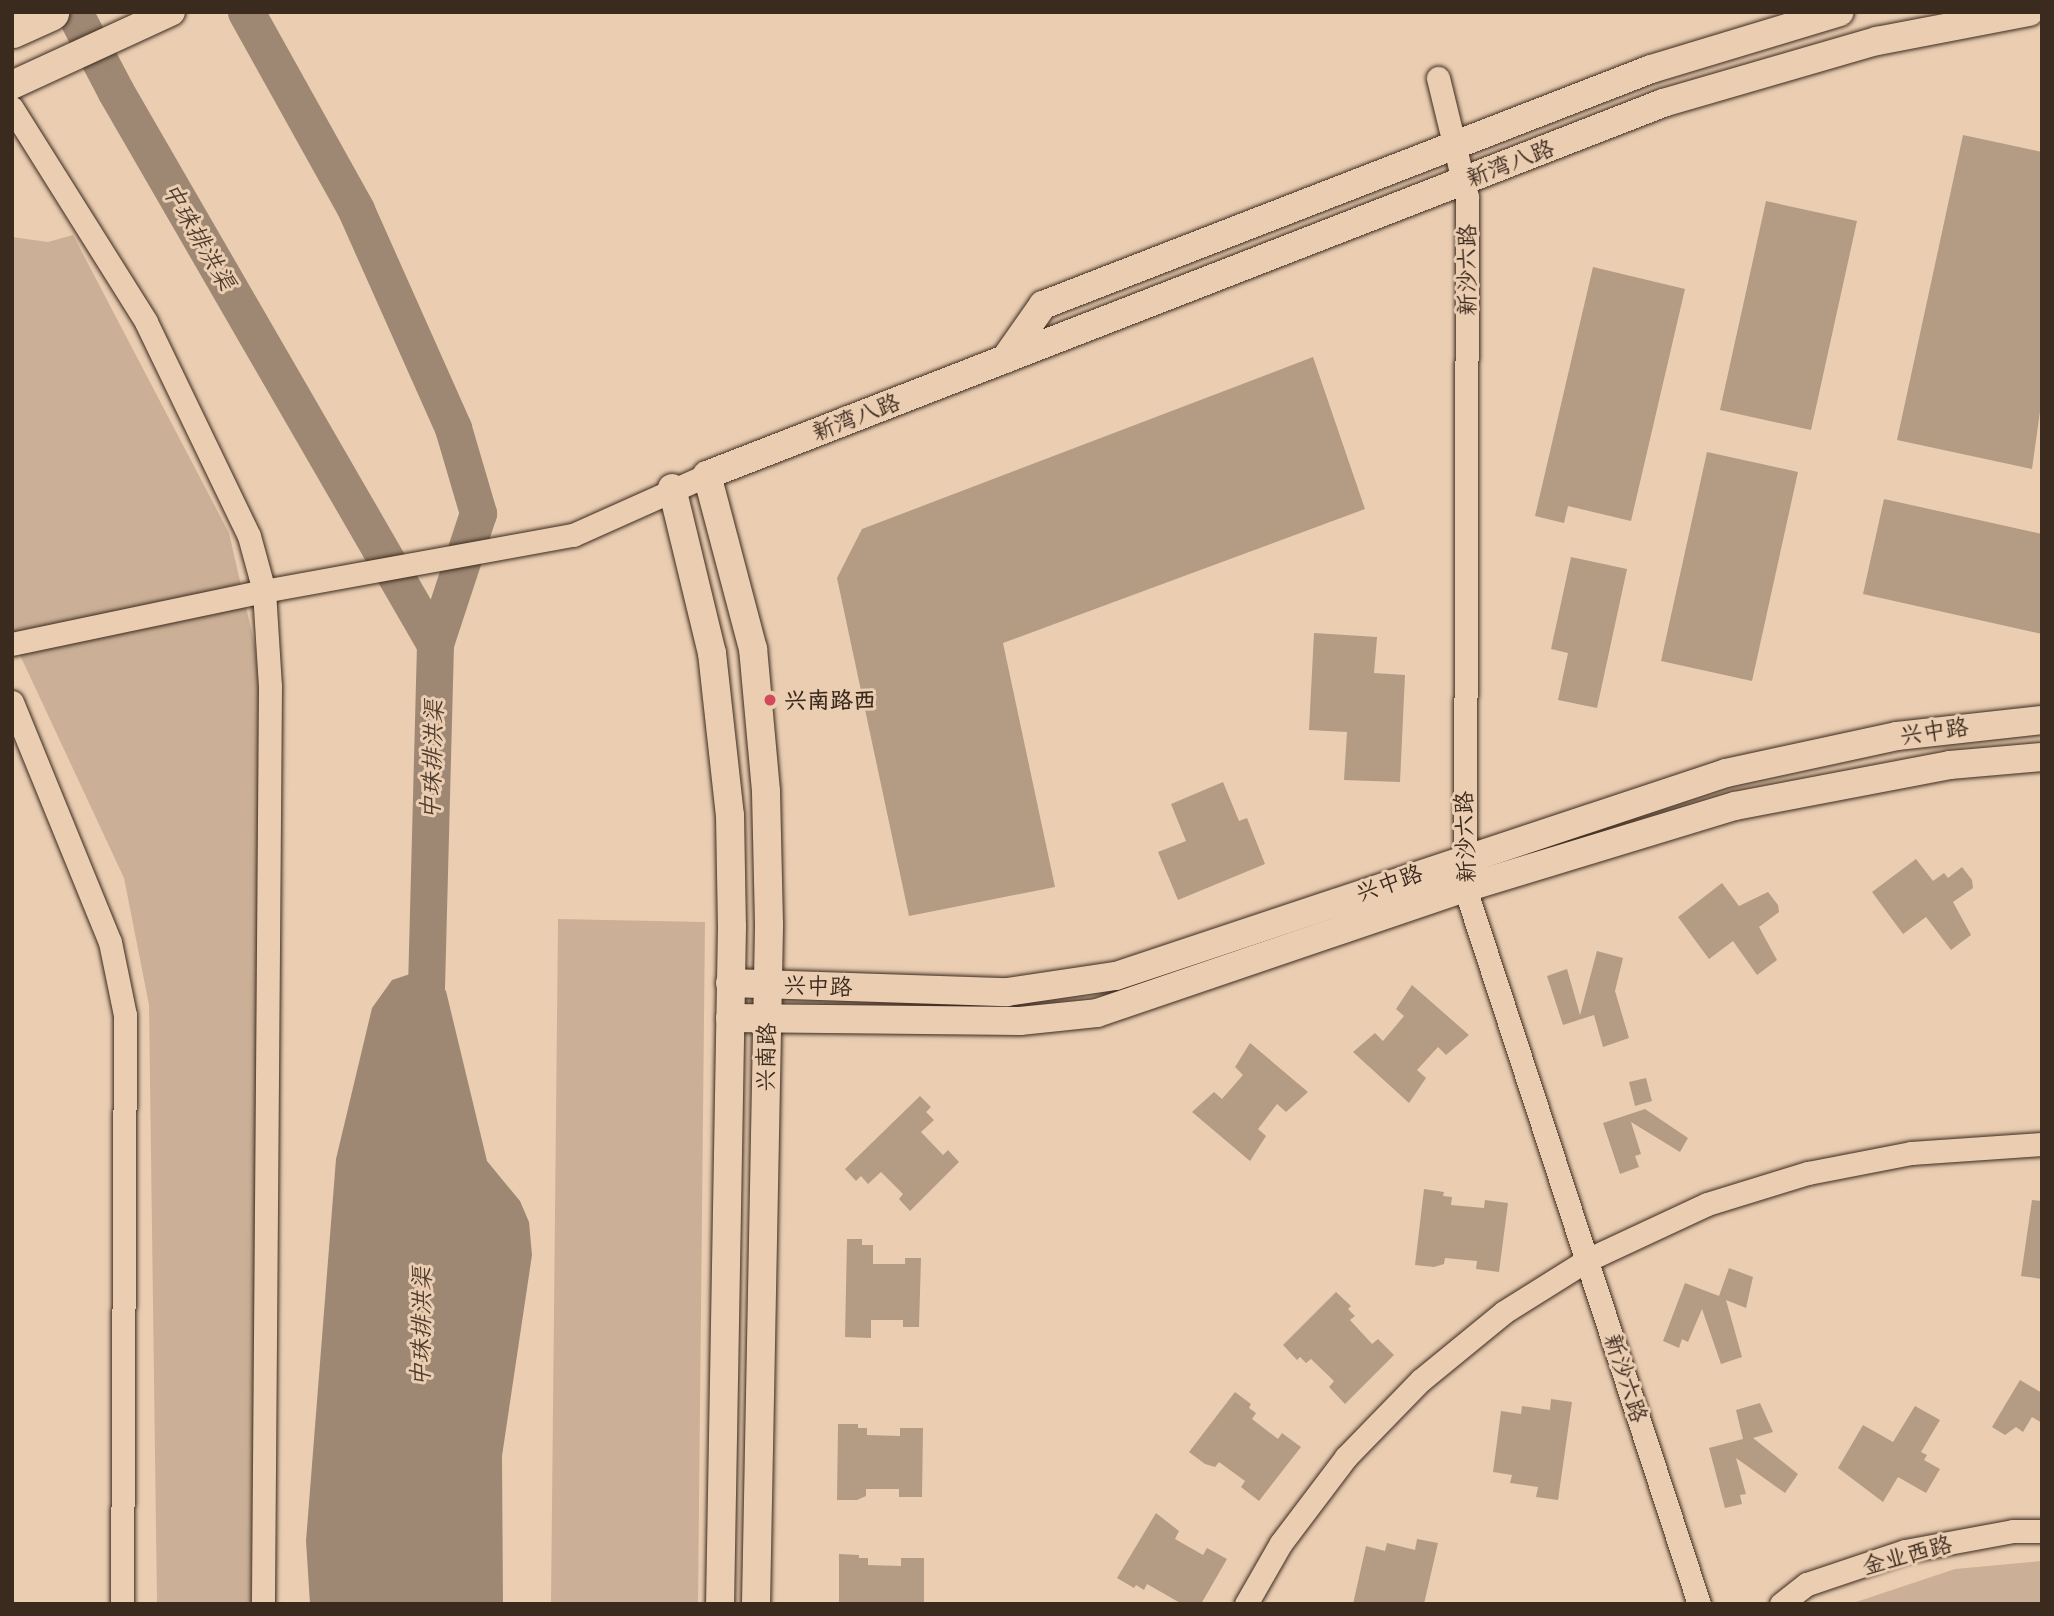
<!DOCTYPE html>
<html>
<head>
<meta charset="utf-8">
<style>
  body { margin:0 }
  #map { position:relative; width:2054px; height:1616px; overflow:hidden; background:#ebceb2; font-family:Delius,"LXGW WenKai TC",sans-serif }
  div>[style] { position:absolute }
  .green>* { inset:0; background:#cbb097 }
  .water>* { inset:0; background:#9f8873 }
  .river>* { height:37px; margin:-18.5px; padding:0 18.5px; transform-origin:18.5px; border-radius:18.5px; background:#9f8873 }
  .building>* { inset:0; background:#b49b84 }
  .roads { filter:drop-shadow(0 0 2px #3b2a1e) drop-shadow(0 0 2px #3b2a1e) }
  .minor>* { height:23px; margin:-11.5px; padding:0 11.5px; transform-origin:11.5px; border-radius:11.5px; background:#ebceb2 }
  .tertiary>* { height:28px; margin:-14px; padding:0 14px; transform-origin:14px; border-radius:14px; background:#ebceb2 }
  .trunk>* { height:37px; margin:-18.5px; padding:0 18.5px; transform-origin:18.5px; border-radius:18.5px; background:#ebceb2 }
  .dots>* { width:19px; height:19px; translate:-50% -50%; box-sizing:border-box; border:4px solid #ebceb2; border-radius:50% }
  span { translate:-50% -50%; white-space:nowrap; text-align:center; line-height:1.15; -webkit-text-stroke:6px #ebceb2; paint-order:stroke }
  .street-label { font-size:23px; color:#3b2a1e }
  .poi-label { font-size:23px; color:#3b2a1e; font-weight:700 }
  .left { translate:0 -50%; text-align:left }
  .water-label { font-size:24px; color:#4f3d2f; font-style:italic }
  .frame { position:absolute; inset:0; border:14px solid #3b2a1e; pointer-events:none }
</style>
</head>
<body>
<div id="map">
  <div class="green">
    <i style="clip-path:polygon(73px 235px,229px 533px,255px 646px,262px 726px,251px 1604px,157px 1604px,149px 1005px,124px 878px,12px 638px,12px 237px,48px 242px)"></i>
    <i style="clip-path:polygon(558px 919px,705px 922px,698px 1604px,551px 1604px)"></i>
    <i style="clip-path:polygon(2042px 1561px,2042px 1604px,1850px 1604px,1955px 1569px)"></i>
  </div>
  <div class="water">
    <i style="clip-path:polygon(425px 969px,446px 991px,487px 1161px,520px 1201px,529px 1222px,532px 1255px,502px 1456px,503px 1604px,310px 1604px,306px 1541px,336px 1159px,372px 1008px,392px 980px)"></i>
  </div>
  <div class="river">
    <i style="left:74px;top:12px;width:90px;rotate:62.3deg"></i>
    <i style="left:116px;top:92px;width:638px;rotate:59.98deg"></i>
    <i style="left:435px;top:644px;width:374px;rotate:91.5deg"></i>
    <i style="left:246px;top:12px;width:227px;rotate:60.9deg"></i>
    <i style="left:356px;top:210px;width:239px;rotate:66deg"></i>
    <i style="left:453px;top:428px;width:89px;rotate:73.6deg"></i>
    <i style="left:478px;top:513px;width:138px;rotate:108.2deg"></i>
  </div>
  <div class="building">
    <i style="clip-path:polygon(1963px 135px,2042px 152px,2042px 397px,2032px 469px,1897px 440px)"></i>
    <i style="clip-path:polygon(1766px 201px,1857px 221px,1811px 430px,1720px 410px)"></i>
    <i style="clip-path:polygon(1593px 267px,1685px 289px,1631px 521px,1568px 506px,1564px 523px,1535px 516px)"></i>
    <i style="clip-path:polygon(1313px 357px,1365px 509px,1003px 643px,1055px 887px,909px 916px,837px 578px,862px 529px)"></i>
    <i style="clip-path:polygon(1707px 452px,1798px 472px,1752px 681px,1661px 661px)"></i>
    <i style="clip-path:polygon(1884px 499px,2042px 534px,2042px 634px,1863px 594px)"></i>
    <i style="clip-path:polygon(1571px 557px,1627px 569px,1597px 708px,1558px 700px,1568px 653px,1551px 649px)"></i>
    <i style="clip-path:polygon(1314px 633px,1377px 637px,1374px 673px,1405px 675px,1400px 782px,1344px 780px,1347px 732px,1309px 730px)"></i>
    <i style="clip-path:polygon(1223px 782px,1239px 821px,1247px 818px,1265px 864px,1178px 900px,1158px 852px,1186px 841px,1171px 804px)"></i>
    <i style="clip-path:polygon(1916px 859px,1933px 881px,1944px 873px,1948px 878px,1962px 867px,1972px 880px,1973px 888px,1953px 902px,1971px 935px,1951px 950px,1926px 917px,1903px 934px,1872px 892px)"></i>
    <i style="clip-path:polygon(1722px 883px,1739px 906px,1768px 892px,1778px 905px,1779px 912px,1759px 927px,1777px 960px,1757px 975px,1733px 941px,1709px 959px,1678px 917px)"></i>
    <i style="clip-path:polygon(1597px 951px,1623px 958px,1615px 991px,1629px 1038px,1603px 1047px,1594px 1015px,1563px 1025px,1547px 976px,1567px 969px,1580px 1015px)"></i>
    <i style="clip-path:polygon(1412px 985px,1469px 1035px,1446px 1055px,1438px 1047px,1417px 1070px,1426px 1078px,1409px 1103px,1353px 1052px,1375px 1033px,1383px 1041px,1404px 1016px,1396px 1009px)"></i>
    <i style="clip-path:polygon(1250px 1043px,1308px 1092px,1286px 1112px,1277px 1104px,1258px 1129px,1266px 1136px,1250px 1161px,1192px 1112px,1214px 1092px,1222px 1099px,1243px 1075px,1235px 1067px)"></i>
    <i style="clip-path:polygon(1646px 1078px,1652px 1101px,1635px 1106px,1629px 1082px)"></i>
    <i style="clip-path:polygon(920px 1096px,931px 1107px,926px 1112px,934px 1120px,921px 1132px,943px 1155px,948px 1150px,959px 1162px,910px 1211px,899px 1199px,903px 1194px,881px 1172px,868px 1184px,861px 1176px,856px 1181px,845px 1169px)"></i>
    <i style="clip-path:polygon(1645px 1109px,1688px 1138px,1680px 1152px,1631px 1122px,1641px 1154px,1635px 1156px,1639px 1167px,1620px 1174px,1603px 1123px)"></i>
    <i style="clip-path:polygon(1424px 1189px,1444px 1192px,1443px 1196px,1452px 1197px,1451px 1205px,1484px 1208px,1485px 1200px,1508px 1203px,1499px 1272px,1476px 1269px,1477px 1261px,1445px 1258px,1444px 1264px,1434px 1267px,1415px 1265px)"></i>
    <i style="clip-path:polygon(2032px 1200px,2042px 1201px,2042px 1279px,2021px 1276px)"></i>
    <i style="clip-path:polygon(847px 1239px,862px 1239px,862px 1245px,873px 1245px,873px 1264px,905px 1264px,905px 1258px,921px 1258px,919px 1327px,903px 1327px,903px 1320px,871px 1320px,871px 1338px,845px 1337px)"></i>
    <i style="clip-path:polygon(1729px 1268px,1753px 1277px,1746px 1308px,1726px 1300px,1742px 1357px,1721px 1364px,1702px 1309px,1688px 1342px,1682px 1339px,1679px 1348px,1663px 1341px,1685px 1283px,1719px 1296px)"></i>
    <i style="clip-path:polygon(1336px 1292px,1351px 1306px,1348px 1309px,1355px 1316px,1350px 1320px,1372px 1344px,1378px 1339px,1394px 1355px,1345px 1404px,1329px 1387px,1334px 1381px,1311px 1359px,1306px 1363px,1300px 1357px,1297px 1360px,1283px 1345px)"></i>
    <i style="clip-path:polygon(2020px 1380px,2042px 1393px,2042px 1423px,2032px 1417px,2023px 1432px,2016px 1427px,2005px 1435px,1992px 1427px)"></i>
    <i style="clip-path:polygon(1235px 1392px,1251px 1404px,1249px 1408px,1256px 1413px,1252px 1419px,1278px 1439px,1282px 1433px,1301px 1447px,1259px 1501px,1241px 1487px,1245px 1481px,1219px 1462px,1215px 1467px,1205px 1464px,1189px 1452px)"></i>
    <i style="clip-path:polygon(1551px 1399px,1572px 1402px,1558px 1500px,1536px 1497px,1538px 1487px,1510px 1483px,1512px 1475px,1493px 1472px,1501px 1411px,1521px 1414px,1522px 1406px,1550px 1410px)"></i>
    <i style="clip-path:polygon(1760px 1403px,1773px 1432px,1753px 1438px,1798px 1474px,1785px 1493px,1736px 1458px,1746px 1494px,1740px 1495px,1742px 1504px,1725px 1508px,1709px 1448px,1743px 1439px,1736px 1410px)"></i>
    <i style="clip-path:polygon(1915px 1406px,1940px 1420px,1921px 1452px,1927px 1455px,1924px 1460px,1940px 1469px,1926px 1493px,1898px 1477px,1883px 1502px,1838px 1468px,1863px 1425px,1893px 1442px)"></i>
    <i style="clip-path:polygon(838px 1424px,858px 1424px,858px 1428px,867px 1428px,867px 1435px,900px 1436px,900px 1428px,923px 1428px,922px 1497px,899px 1497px,899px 1489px,866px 1489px,866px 1496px,857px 1500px,837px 1500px)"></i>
    <i style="clip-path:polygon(1156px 1513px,1179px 1531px,1175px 1539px,1203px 1555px,1207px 1548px,1227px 1559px,1201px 1604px,1182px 1604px,1147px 1584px,1144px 1590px,1136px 1585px,1134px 1588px,1117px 1578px)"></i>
    <i style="clip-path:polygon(1417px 1539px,1438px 1543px,1424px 1604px,1353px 1604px,1366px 1546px,1385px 1551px,1387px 1543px,1415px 1550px)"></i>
    <i style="clip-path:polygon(839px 1554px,859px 1555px,859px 1558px,868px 1558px,868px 1565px,901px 1566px,901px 1558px,924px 1558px,924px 1604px,839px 1604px)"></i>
  </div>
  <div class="roads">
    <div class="minor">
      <i style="left:1438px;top:78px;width:122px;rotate:76.3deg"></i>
      <i style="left:1467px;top:197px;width:691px;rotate:90.17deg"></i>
      <i style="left:1465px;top:888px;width:753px;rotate:71.9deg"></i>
      <i style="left:12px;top:108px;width:252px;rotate:57.9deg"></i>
      <i style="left:146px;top:322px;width:237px;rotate:64.3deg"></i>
      <i style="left:249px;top:536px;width:57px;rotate:74.7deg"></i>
      <i style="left:264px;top:591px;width:95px;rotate:86.4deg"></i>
      <i style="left:270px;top:686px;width:918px;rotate:90.44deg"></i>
      <i style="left:12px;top:644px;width:258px;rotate:-11.9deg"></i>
      <i style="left:264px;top:591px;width:314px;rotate:-10.3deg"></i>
      <i style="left:573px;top:535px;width:147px;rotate:-24.1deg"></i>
      <i style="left:12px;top:702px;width:259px;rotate:67.8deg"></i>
      <i style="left:110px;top:942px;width:75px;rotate:78.4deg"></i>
      <i style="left:125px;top:1015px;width:589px;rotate:90.29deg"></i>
      <i style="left:1246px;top:1604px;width:70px;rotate:-60.2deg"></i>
      <i style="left:1281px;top:1543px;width:108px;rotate:-52.9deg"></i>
      <i style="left:1346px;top:1457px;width:107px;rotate:-45.8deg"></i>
      <i style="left:1421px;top:1380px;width:107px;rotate:-39.3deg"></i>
      <i style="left:1504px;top:1312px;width:98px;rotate:-32.1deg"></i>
      <i style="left:1587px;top:1260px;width:132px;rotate:-25deg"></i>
      <i style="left:1707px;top:1204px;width:106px;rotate:-17.1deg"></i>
      <i style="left:1808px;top:1173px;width:105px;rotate:-11deg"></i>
      <i style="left:1911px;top:1153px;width:131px;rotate:-3.9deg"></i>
      <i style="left:1781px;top:1604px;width:33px;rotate:-38deg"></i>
      <i style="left:1807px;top:1584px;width:103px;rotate:-18.6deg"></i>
      <i style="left:1905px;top:1551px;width:110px;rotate:-10.5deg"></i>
      <i style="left:2013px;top:1531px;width:29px"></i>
    </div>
    <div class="tertiary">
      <i style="left:12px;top:85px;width:175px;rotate:-24.7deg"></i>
      <i style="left:1005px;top:359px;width:66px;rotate:-54.9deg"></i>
      <i style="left:1043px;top:305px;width:652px;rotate:-21.21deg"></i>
      <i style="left:1651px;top:69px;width:197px;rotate:-16.8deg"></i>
      <i style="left:672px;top:488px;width:170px;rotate:76.4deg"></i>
      <i style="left:712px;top:653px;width:163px;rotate:83.7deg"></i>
      <i style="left:730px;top:815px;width:111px;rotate:89deg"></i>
      <i style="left:732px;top:926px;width:678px;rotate:91.01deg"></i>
      <i style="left:730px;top:983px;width:277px;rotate:1.9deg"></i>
      <i style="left:1007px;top:992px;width:110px;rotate:-8.4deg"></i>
      <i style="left:1116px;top:976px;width:643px;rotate:-18.41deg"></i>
      <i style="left:1726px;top:773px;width:175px;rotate:-12.2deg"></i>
      <i style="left:1897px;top:736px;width:146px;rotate:-6.3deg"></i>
      <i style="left:730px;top:1018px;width:290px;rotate:0.6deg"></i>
      <i style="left:1020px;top:1021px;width:77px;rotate:-5.9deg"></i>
      <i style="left:1097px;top:1013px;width:389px;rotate:-18.8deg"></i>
      <i style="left:1465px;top:888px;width:282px;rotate:-16.9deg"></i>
      <i style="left:1735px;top:806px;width:219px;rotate:-10.8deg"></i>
      <i style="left:1950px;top:765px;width:92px;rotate:-5deg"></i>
      <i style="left:756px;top:1604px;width:680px;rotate:-88.9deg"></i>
      <i style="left:769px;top:924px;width:133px;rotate:-91.3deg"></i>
      <i style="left:766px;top:791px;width:143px;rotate:-95.2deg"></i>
      <i style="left:753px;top:649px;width:180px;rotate:-104.8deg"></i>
      <i style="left:707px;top:475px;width:1026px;rotate:-21.26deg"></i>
      <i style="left:1663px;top:103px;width:223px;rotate:-16.2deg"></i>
      <i style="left:1877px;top:41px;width:155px;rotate:-10.8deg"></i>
    </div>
    <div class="trunk">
      <i style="left:12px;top:29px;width:42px;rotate:-24.1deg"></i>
    </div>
  </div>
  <div class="dots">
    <i style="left:770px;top:700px;background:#d1495b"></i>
  </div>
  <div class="street-label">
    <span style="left:1510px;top:163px;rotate:-21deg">新湾八路</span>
    <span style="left:1467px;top:270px;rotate:-90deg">新沙六路</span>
    <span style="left:856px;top:417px;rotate:-21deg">新湾八路</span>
    <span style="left:1934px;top:731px;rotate:-8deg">兴中路</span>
    <span style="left:1465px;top:837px;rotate:-92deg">新沙六路</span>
    <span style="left:1389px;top:883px;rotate:-19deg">兴中路</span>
    <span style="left:818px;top:986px;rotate:2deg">兴中路</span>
    <span style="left:766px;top:1057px;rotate:-89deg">兴南路</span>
    <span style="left:1626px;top:1378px;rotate:72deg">新沙六路</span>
    <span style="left:1907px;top:1555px;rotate:-15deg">金业西路</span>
  </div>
  <div class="poi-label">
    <span class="left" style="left:784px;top:700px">兴南路西</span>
  </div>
  <div class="water-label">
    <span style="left:199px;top:236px;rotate:60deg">中珠排洪渠</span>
    <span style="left:432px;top:760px;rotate:-88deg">中珠排洪渠</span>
    <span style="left:421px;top:1327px;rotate:-89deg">中珠排洪渠</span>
  </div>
  <div class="frame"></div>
</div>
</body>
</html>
